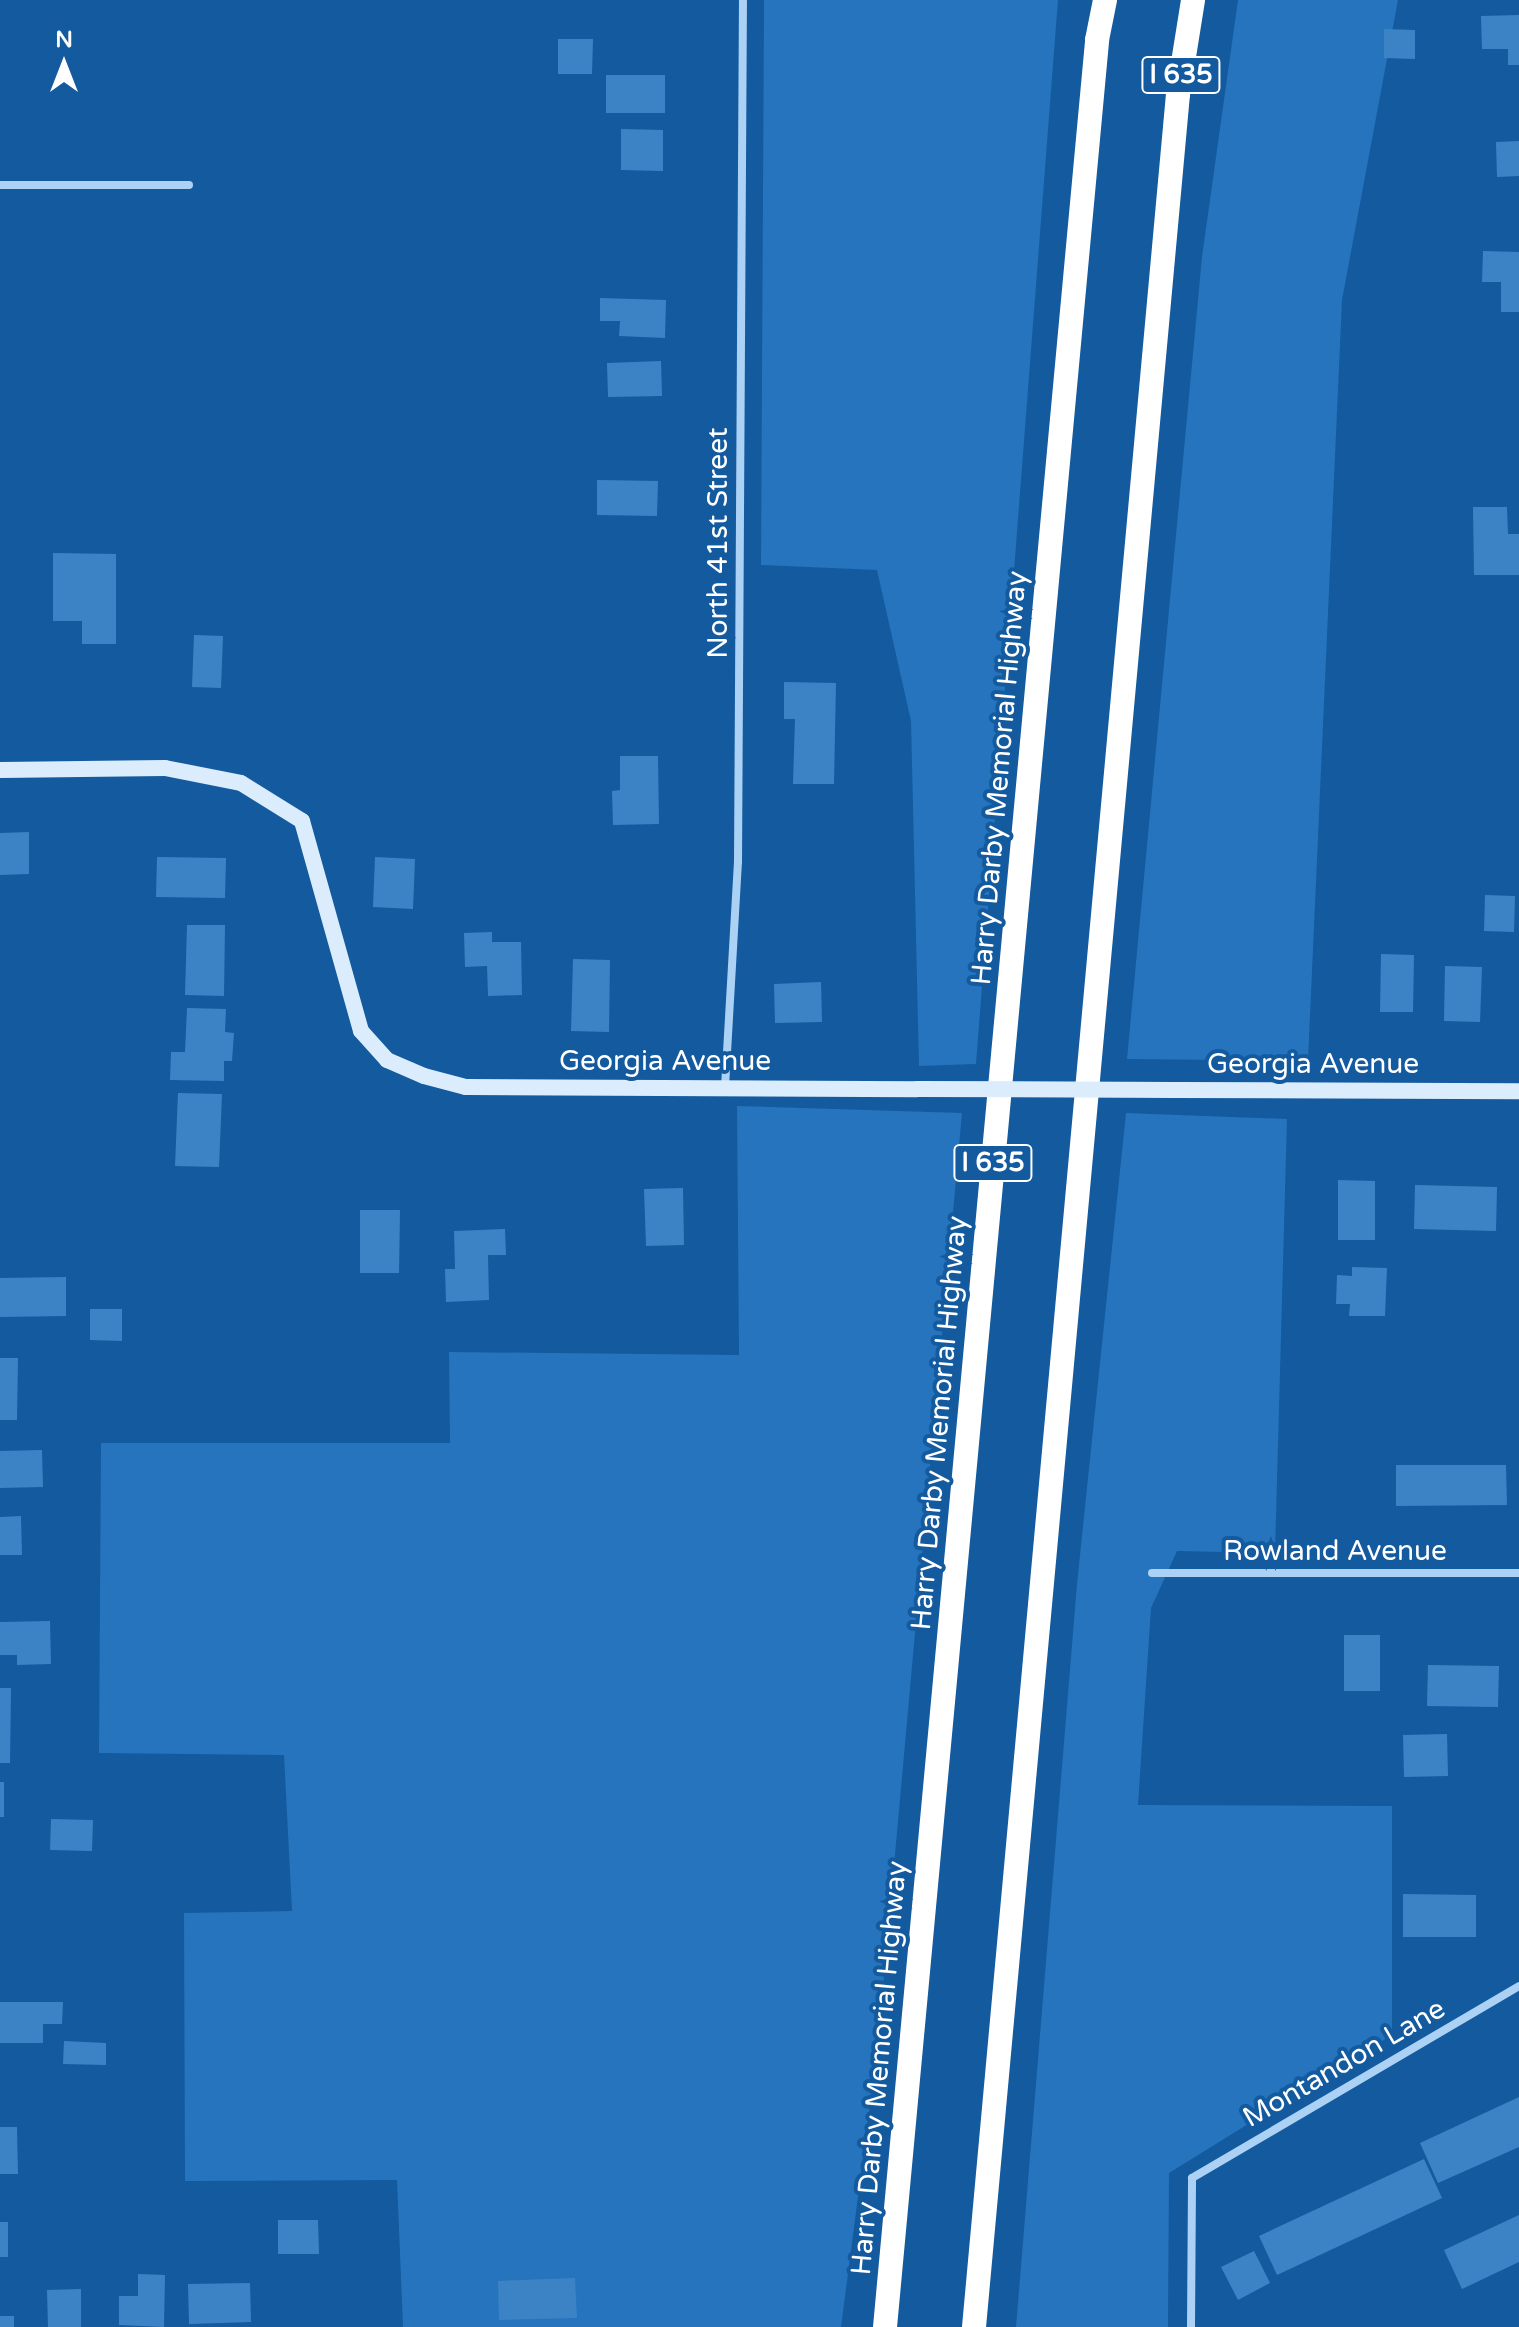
<!DOCTYPE html>
<html>
<head>
<meta charset="utf-8">
<style>
  body { margin:0 }
  #map { position:relative; width:1519px; height:2327px; overflow:hidden; background:#135a9f; font-family:"Varela Round",sans-serif }
  div>[style] { position:absolute }
  .green>* { inset:0; background:#2674bd }
  .building>* { inset:0; background:#3c83c6 }
  .street>* { height:8px; margin:-4px; padding:0 4px; transform-origin:4px; border-radius:4px; background:#abd1f4 }
  .secondary>* { height:16px; margin:-8px; padding:0 8px; transform-origin:8px; border-radius:8px; background:#dbecfd }
  .highway>* { height:24px; margin:-12px; padding:0 12px; transform-origin:12px; border-radius:12px; background:#fff }
  .secondary-bridge>* { height:16px; margin:-8px; padding:0 8px; transform-origin:8px; border-radius:8px; background:#dbecfd }
  span { translate:-50% -50%; white-space:nowrap; text-align:center; line-height:1.15; -webkit-text-stroke:8px #135a9f; paint-order:stroke }
  .shield-label span { padding:2px 6px; background:#135a9f; border:2px solid; border-radius:6px; -webkit-text-stroke-width:0 }
  .shield-label { font-size:26px; color:#fff; font-weight:700 }
  .street-label { font-size:28px; color:#fff }
  .north { position:absolute; left:24px; top:24px; width:80px; height:80px; -webkit-text-stroke:6px #135a9f; paint-order:stroke; rotate:0deg; font-size:22px; font-weight:700; line-height:32px; text-align:center; color:#fff }
  .north::after { content:''; display:block; margin:auto; width:28px; height:36px; background:#fff; clip-path:polygon(50% 0,100% 100%,50% 72%,0 100%) }
</style>
</head>
<body>
<div id="map">
  <div class="green">
    <i style="clip-path:polygon(764px 0,1058px 0,976px 1064px,919px 1066px,911px 721px,877px 570px,761px 565px)"></i>
    <i style="clip-path:polygon(1238px 0,1398px 0,1342px 300px,1308px 1061px,1127px 1059px,1202px 257px)"></i>
    <i style="clip-path:polygon(737px 1106px,962px 1113px,878px 2043px,841px 2327px,403px 2327px,397px 2180px,185px 2181px,184px 1913px,292px 1911px,284px 1755px,99px 1753px,101px 1443px,450px 1443px,449px 1352px,739px 1355px)"></i>
    <i style="clip-path:polygon(1126px 1113px,1287px 1119px,1275px 1553px,1177px 1551px,1151px 1608px,1138px 1805px,1392px 1806px,1392px 2035px,1169px 2173px,1168px 2327px,1016px 2327px,1077px 1584px)"></i>
  </div>
  <div class="building">
    <i style="clip-path:polygon(1519px 15px,1519px 65px,1508px 65px,1508px 49px,1482px 49px,1481px 16px)"></i>
    <i style="clip-path:polygon(1384px 29px,1415px 30px,1415px 59px,1384px 58px)"></i>
    <i style="clip-path:polygon(558px 39px,593px 39px,592px 74px,558px 74px)"></i>
    <i style="clip-path:polygon(606px 75px,665px 75px,665px 113px,606px 113px)"></i>
    <i style="clip-path:polygon(621px 129px,663px 130px,663px 171px,621px 170px)"></i>
    <i style="clip-path:polygon(1519px 141px,1519px 176px,1497px 177px,1496px 142px)"></i>
    <i style="clip-path:polygon(1483px 251px,1519px 252px,1519px 312px,1501px 312px,1501px 282px,1482px 282px)"></i>
    <i style="clip-path:polygon(600px 298px,666px 300px,665px 338px,619px 336px,620px 321px,600px 321px)"></i>
    <i style="clip-path:polygon(661px 361px,662px 396px,608px 397px,607px 363px)"></i>
    <i style="clip-path:polygon(597px 480px,658px 481px,657px 516px,597px 515px)"></i>
    <i style="clip-path:polygon(1473px 507px,1507px 507px,1508px 534px,1519px 534px,1519px 575px,1474px 575px)"></i>
    <i style="clip-path:polygon(53px 553px,116px 554px,116px 644px,82px 644px,82px 621px,53px 621px)"></i>
    <i style="clip-path:polygon(194px 635px,223px 636px,221px 688px,192px 687px)"></i>
    <i style="clip-path:polygon(784px 682px,836px 683px,834px 784px,793px 784px,795px 719px,784px 719px)"></i>
    <i style="clip-path:polygon(620px 756px,658px 756px,659px 824px,613px 825px,612px 791px,620px 790px)"></i>
    <i style="clip-path:polygon(29px 832px,29px 874px,0 875px,0 833px)"></i>
    <i style="clip-path:polygon(157px 857px,226px 858px,225px 898px,156px 897px)"></i>
    <i style="clip-path:polygon(375px 857px,415px 859px,413px 909px,373px 907px)"></i>
    <i style="clip-path:polygon(1485px 895px,1515px 896px,1514px 932px,1484px 931px)"></i>
    <i style="clip-path:polygon(187px 925px,225px 925px,224px 996px,185px 995px)"></i>
    <i style="clip-path:polygon(492px 932px,492px 942px,521px 942px,522px 995px,488px 996px,487px 966px,465px 967px,464px 933px)"></i>
    <i style="clip-path:polygon(1381px 954px,1414px 955px,1413px 1012px,1380px 1012px)"></i>
    <i style="clip-path:polygon(573px 959px,610px 960px,609px 1032px,571px 1031px)"></i>
    <i style="clip-path:polygon(1445px 966px,1482px 967px,1480px 1022px,1444px 1021px)"></i>
    <i style="clip-path:polygon(821px 982px,822px 1022px,775px 1023px,774px 984px)"></i>
    <i style="clip-path:polygon(187px 1008px,226px 1009px,225px 1032px,234px 1033px,232px 1061px,224px 1061px,224px 1081px,170px 1080px,171px 1052px,185px 1052px)"></i>
    <i style="clip-path:polygon(178px 1093px,222px 1094px,219px 1167px,175px 1166px)"></i>
    <i style="clip-path:polygon(1338px 1180px,1375px 1181px,1375px 1240px,1338px 1240px)"></i>
    <i style="clip-path:polygon(1415px 1185px,1497px 1187px,1496px 1231px,1414px 1229px)"></i>
    <i style="clip-path:polygon(683px 1188px,684px 1245px,646px 1246px,644px 1189px)"></i>
    <i style="clip-path:polygon(360px 1210px,400px 1210px,399px 1273px,360px 1273px)"></i>
    <i style="clip-path:polygon(505px 1229px,506px 1255px,488px 1255px,489px 1300px,446px 1302px,445px 1269px,455px 1269px,454px 1231px)"></i>
    <i style="clip-path:polygon(1352px 1267px,1387px 1268px,1385px 1316px,1349px 1316px,1350px 1304px,1336px 1304px,1337px 1275px,1352px 1276px)"></i>
    <i style="clip-path:polygon(66px 1277px,66px 1316px,0 1317px,0 1278px)"></i>
    <i style="clip-path:polygon(90px 1309px,122px 1309px,122px 1341px,90px 1340px)"></i>
    <i style="clip-path:polygon(0 1358px,18px 1358px,17px 1420px,0 1420px)"></i>
    <i style="clip-path:polygon(42px 1450px,43px 1487px,0 1488px,0 1451px)"></i>
    <i style="clip-path:polygon(1396px 1465px,1506px 1465px,1507px 1505px,1396px 1506px)"></i>
    <i style="clip-path:polygon(21px 1516px,22px 1555px,0 1555px,0 1517px)"></i>
    <i style="clip-path:polygon(50px 1621px,51px 1664px,17px 1665px,17px 1655px,0 1655px,0 1622px)"></i>
    <i style="clip-path:polygon(1344px 1635px,1380px 1635px,1380px 1691px,1344px 1691px)"></i>
    <i style="clip-path:polygon(1428px 1665px,1499px 1666px,1498px 1707px,1427px 1706px)"></i>
    <i style="clip-path:polygon(0 1688px,11px 1688px,10px 1763px,0 1763px)"></i>
    <i style="clip-path:polygon(1447px 1734px,1448px 1776px,1404px 1777px,1403px 1735px)"></i>
    <i style="clip-path:polygon(0 1782px,4px 1782px,4px 1817px,0 1817px)"></i>
    <i style="clip-path:polygon(51px 1819px,93px 1820px,92px 1851px,50px 1850px)"></i>
    <i style="clip-path:polygon(1403px 1894px,1476px 1895px,1476px 1937px,1403px 1937px)"></i>
    <i style="clip-path:polygon(0 2002px,63px 2002px,62px 2024px,43px 2024px,43px 2043px,0 2043px)"></i>
    <i style="clip-path:polygon(64px 2041px,106px 2043px,106px 2065px,63px 2064px)"></i>
    <i style="clip-path:polygon(1519px 2097px,1519px 2147px,1438px 2183px,1420px 2143px)"></i>
    <i style="clip-path:polygon(0 2127px,17px 2127px,18px 2174px,0 2174px)"></i>
    <i style="clip-path:polygon(1424px 2159px,1442px 2198px,1277px 2275px,1259px 2236px)"></i>
    <i style="clip-path:polygon(1519px 2215px,1519px 2262px,1462px 2289px,1444px 2250px)"></i>
    <i style="clip-path:polygon(278px 2220px,318px 2220px,319px 2254px,278px 2254px)"></i>
    <i style="clip-path:polygon(0 2222px,8px 2222px,8px 2257px,0 2257px)"></i>
    <i style="clip-path:polygon(1254px 2251px,1270px 2283px,1238px 2300px,1221px 2267px)"></i>
    <i style="clip-path:polygon(138px 2274px,165px 2275px,164px 2327px,119px 2325px,119px 2296px,138px 2296px)"></i>
    <i style="clip-path:polygon(575px 2278px,577px 2318px,499px 2320px,498px 2281px)"></i>
    <i style="clip-path:polygon(250px 2283px,251px 2322px,189px 2324px,188px 2284px)"></i>
    <i style="clip-path:polygon(81px 2289px,81px 2327px,48px 2327px,47px 2290px)"></i>
    <i style="clip-path:polygon(0 2316px,14px 2316px,14px 2327px,0 2327px)"></i>
  </div>
  <div class="street">
    <i style="left:0;top:185px;width:189px"></i>
    <i style="left:725px;top:1087px;width:225px;rotate:-86.7deg"></i>
    <i style="left:738px;top:862px;width:862px;rotate:-89.67deg"></i>
    <i style="left:1152px;top:1573px;width:367px"></i>
    <i style="left:1191px;top:2327px;width:149px;rotate:-89.6deg"></i>
    <i style="left:1192px;top:2178px;width:379px;rotate:-30.4deg"></i>
  </div>
  <div class="secondary">
    <i style="left:0;top:770px;width:165px;rotate:-0.7deg"></i>
    <i style="left:165px;top:768px;width:77px;rotate:11.2deg"></i>
    <i style="left:241px;top:783px;width:72px;rotate:31.9deg"></i>
    <i style="left:302px;top:821px;width:218px;rotate:74.3deg"></i>
    <i style="left:361px;top:1031px;width:39px;rotate:48deg"></i>
    <i style="left:387px;top:1060px;width:40px;rotate:23.4deg"></i>
    <i style="left:424px;top:1076px;width:43px;rotate:14.7deg"></i>
    <i style="left:466px;top:1087px;width:451px;rotate:0.3deg"></i>
    <i style="left:1176px;top:1090px;width:343px;rotate:0.2deg"></i>
  </div>
  <div class="highway">
    <i style="left:885px;top:2327px;width:2297px;rotate:-84.7deg"></i>
    <i style="left:1097px;top:40px;width:41px;rotate:-78.7deg"></i>
    <i style="left:974px;top:2327px;width:2242px;rotate:-84.78deg"></i>
    <i style="left:1178px;top:94px;width:95px;rotate:-80.9deg"></i>
  </div>
  <div class="secondary-bridge">
    <i style="left:917px;top:1089px;width:259px;rotate:0.2deg"></i>
  </div>
  <div class="shield-label">
    <span style="left:1181px;top:75px">I 635</span>
    <span style="left:993px;top:1163px">I 635</span>
  </div>
  <div class="street-label">
    <span style="left:718px;top:543px;rotate:-90deg">North 41st Street</span>
    <span style="left:999px;top:778px;rotate:-85deg">Harry Darby Memorial Highway</span>
    <span style="left:665px;top:1061px">Georgia Avenue</span>
    <span style="left:1313px;top:1064px">Georgia Avenue</span>
    <span style="left:939px;top:1423px;rotate:-85deg">Harry Darby Memorial Highway</span>
    <span style="left:1335px;top:1551px">Rowland Avenue</span>
    <span style="left:1344px;top:2063px;rotate:-30deg">Montandon Lane</span>
    <span style="left:879px;top:2068px;rotate:-85deg">Harry Darby Memorial Highway</span>
  </div>
  <div class="north">N</div>
</div>
</body>
</html>
